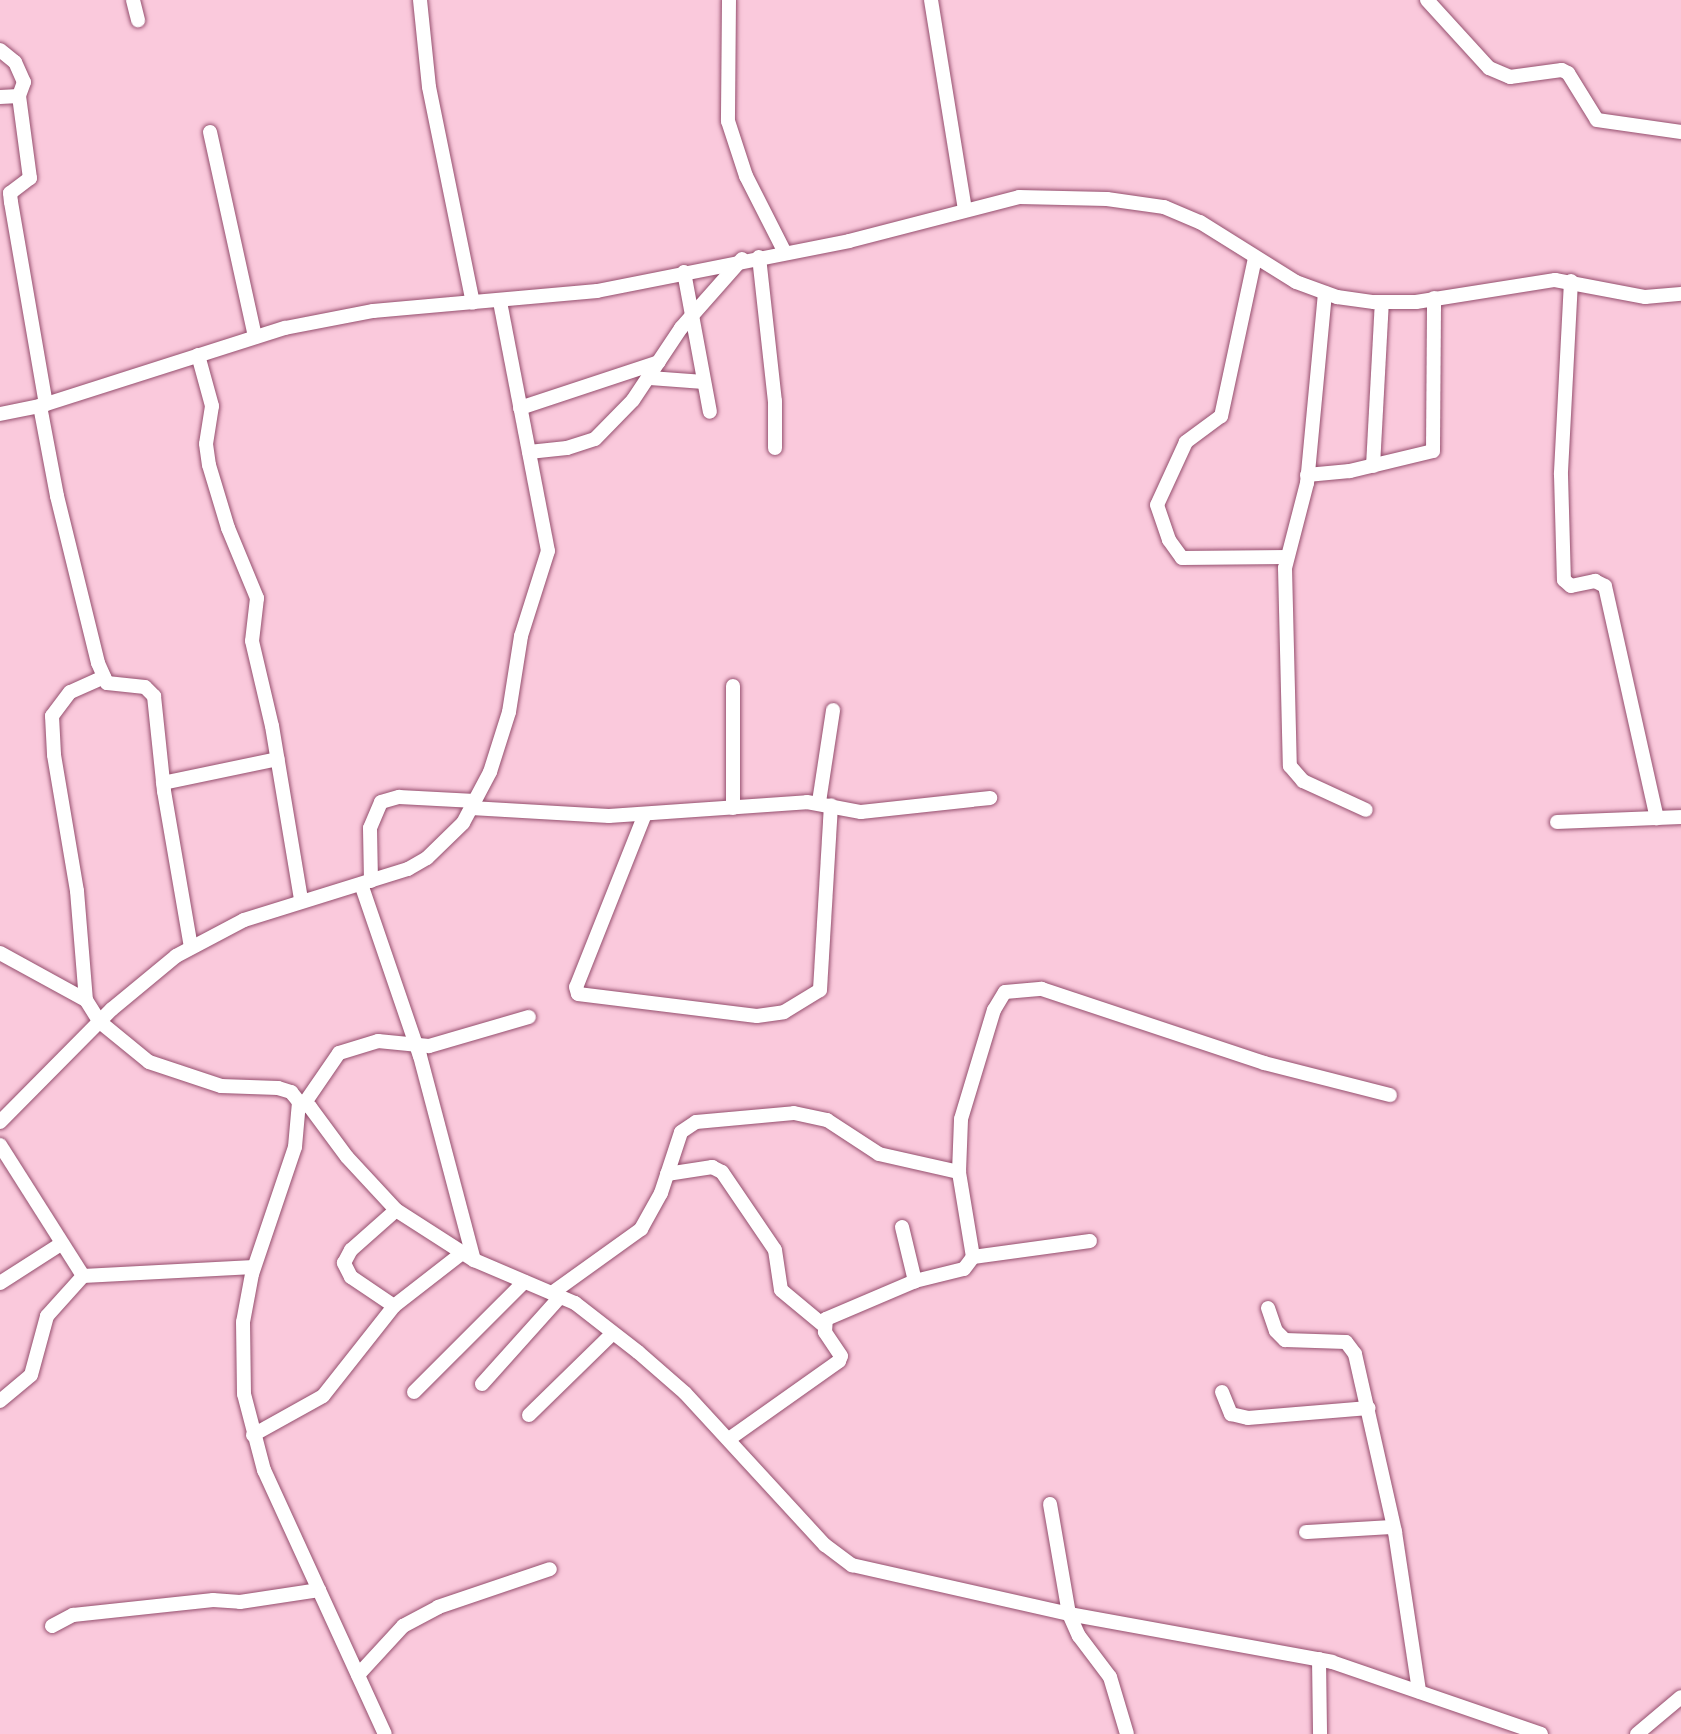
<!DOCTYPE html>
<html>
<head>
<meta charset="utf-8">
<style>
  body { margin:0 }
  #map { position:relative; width:1681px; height:1734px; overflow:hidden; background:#fac9dc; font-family:Manrope,sans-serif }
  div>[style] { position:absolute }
  .roads { filter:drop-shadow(0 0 2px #954f6e) drop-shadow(0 0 2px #954f6e) }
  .street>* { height:14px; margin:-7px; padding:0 7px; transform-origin:7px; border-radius:7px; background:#fff }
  span { translate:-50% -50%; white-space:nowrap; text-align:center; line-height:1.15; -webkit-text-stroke:7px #fddce8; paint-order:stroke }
</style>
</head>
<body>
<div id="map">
  <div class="roads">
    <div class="street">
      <i style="left:133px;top:0;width:21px;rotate:76deg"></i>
      <i style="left:420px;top:0;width:87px;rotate:84.1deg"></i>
      <i style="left:429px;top:87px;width:220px;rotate:78.5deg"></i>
      <i style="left:729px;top:0;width:121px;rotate:90.5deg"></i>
      <i style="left:728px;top:121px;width:58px;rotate:71.9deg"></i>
      <i style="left:746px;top:176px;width:86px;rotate:63.1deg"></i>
      <i style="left:931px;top:0;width:212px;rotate:80.8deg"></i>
      <i style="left:1427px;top:0;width:92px;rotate:47.6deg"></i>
      <i style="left:1489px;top:68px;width:23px;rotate:23deg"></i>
      <i style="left:1510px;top:77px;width:52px;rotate:-7.7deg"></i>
      <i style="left:1562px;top:70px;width:7px;rotate:27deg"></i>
      <i style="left:1568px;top:73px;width:55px;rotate:58.3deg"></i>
      <i style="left:1597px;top:120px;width:85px;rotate:8.1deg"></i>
      <i style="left:0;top:50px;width:19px;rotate:39deg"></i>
      <i style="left:15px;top:62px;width:22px;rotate:66deg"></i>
      <i style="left:24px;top:82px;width:15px;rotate:110deg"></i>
      <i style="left:19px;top:96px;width:83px;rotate:82.4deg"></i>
      <i style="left:30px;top:178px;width:25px;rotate:143deg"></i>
      <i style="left:10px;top:193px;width:9px;rotate:84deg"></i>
      <i style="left:11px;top:202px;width:205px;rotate:80.2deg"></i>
      <i style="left:0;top:97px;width:19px;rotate:-3deg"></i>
      <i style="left:210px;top:132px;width:210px;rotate:77.6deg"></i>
      <i style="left:759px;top:257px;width:145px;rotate:83.7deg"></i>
      <i style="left:775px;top:401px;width:47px;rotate:90deg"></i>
      <i style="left:1255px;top:258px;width:162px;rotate:102.1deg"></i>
      <i style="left:1221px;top:416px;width:44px;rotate:143.4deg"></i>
      <i style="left:1186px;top:442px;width:69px;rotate:114.7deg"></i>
      <i style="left:1157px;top:505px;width:37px;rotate:71deg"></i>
      <i style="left:1169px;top:540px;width:22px;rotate:54deg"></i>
      <i style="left:1182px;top:558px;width:105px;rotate:-0.5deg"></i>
      <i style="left:684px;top:272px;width:142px;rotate:79.5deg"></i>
      <i style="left:1571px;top:281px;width:194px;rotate:93deg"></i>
      <i style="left:1561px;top:475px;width:105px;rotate:88.4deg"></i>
      <i style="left:1564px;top:580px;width:9px;rotate:41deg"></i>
      <i style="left:1571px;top:586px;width:25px;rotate:-12deg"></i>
      <i style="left:1595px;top:581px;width:11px;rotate:27deg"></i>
      <i style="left:1605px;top:586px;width:238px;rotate:77.4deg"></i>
      <i style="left:1325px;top:293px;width:191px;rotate:95.4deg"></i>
      <i style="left:1307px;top:483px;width:88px;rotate:104.5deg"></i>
      <i style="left:1285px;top:568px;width:198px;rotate:88.6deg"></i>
      <i style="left:1290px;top:766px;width:20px;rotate:49deg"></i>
      <i style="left:1303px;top:781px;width:69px;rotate:24.7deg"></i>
      <i style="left:198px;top:355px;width:53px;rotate:74.6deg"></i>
      <i style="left:212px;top:406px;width:38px;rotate:99deg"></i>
      <i style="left:206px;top:444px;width:21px;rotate:82deg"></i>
      <i style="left:209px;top:465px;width:66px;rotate:73.2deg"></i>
      <i style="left:228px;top:528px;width:76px;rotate:67.5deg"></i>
      <i style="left:257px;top:598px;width:43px;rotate:96.6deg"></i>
      <i style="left:252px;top:641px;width:87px;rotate:76.8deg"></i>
      <i style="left:272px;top:726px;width:176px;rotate:80.5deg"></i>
      <i style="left:650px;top:378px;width:54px;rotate:4.2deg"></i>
      <i style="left:40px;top:406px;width:92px;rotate:79.3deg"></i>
      <i style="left:57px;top:496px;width:172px;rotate:76.2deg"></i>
      <i style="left:98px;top:663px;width:22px;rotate:66deg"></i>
      <i style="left:107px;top:683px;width:38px;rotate:6deg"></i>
      <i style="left:145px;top:687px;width:13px;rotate:45deg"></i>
      <i style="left:154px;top:696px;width:96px;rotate:84deg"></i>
      <i style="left:164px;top:791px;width:158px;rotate:80.2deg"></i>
      <i style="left:520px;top:408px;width:146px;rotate:-18.3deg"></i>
      <i style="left:0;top:414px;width:41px;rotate:-11.3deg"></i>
      <i style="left:40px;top:406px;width:257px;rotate:-17.7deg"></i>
      <i style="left:285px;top:328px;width:90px;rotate:-10.9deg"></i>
      <i style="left:373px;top:311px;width:225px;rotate:-5.1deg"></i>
      <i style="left:597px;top:291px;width:257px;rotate:-11.2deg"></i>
      <i style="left:849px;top:241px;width:176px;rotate:-14.5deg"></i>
      <i style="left:1019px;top:197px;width:88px;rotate:1.3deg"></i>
      <i style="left:1107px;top:199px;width:58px;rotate:8deg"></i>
      <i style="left:1164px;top:207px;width:39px;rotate:23deg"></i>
      <i style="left:1200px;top:222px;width:113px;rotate:32deg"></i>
      <i style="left:1296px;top:282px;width:44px;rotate:20.1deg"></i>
      <i style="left:1337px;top:297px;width:37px;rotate:8deg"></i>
      <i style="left:1374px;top:302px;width:42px"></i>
      <i style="left:1416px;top:302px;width:141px;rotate:-9deg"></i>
      <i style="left:1555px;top:280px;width:92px;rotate:10.7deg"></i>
      <i style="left:1645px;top:297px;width:36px;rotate:-5deg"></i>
      <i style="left:529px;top:452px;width:38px;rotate:-6deg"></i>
      <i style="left:567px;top:448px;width:29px;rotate:-18deg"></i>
      <i style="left:595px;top:439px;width:54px;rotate:-45.7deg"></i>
      <i style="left:633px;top:400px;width:87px;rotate:-56.3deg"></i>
      <i style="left:681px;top:328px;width:92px;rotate:-48.5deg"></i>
      <i style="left:1373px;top:466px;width:164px;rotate:-86.9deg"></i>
      <i style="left:1307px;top:475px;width:43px;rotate:-5.3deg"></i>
      <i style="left:1350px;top:471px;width:85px;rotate:-13.5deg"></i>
      <i style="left:1433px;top:451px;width:153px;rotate:-89.6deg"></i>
      <i style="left:104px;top:677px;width:37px;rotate:156deg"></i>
      <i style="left:70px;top:692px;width:30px;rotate:127deg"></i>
      <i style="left:52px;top:716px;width:39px;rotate:87deg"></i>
      <i style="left:54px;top:755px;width:138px;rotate:80.4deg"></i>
      <i style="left:77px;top:891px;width:109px;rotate:85.3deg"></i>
      <i style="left:86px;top:1000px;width:26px;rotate:58deg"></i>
      <i style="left:100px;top:1022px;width:63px;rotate:39.2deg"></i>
      <i style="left:149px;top:1062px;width:76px;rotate:18.4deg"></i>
      <i style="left:221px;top:1086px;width:57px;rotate:2deg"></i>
      <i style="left:278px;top:1088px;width:14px;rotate:17deg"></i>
      <i style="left:291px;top:1092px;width:13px;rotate:51deg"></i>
      <i style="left:299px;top:1102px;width:45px;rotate:95.1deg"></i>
      <i style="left:295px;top:1147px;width:134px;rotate:108.7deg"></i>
      <i style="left:252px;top:1274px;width:49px;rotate:100.6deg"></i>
      <i style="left:243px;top:1322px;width:72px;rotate:89.2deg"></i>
      <i style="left:244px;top:1394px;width:79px;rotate:75.3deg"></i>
      <i style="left:264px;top:1470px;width:290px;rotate:65.4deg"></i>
      <i style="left:733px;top:686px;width:122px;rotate:90deg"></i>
      <i style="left:163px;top:783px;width:117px;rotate:-11.8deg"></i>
      <i style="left:819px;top:802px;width:93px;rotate:-81.3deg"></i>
      <i style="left:471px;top:808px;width:138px;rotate:3.3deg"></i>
      <i style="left:609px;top:816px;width:198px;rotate:-4deg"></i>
      <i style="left:807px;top:802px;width:55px;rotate:10.5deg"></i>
      <i style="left:861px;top:812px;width:130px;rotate:-6.2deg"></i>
      <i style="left:645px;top:814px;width:186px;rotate:111.7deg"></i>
      <i style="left:576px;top:987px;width:7px;rotate:74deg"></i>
      <i style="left:578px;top:994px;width:180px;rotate:7deg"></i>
      <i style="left:757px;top:1016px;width:27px;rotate:-8deg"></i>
      <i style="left:784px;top:1012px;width:42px;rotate:-31.4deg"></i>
      <i style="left:820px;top:990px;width:185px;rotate:-86.6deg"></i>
      <i style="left:1557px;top:822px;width:124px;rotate:-2.3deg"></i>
      <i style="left:371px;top:881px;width:53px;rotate:-91.1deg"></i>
      <i style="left:370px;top:828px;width:28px;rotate:-67deg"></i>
      <i style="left:381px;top:802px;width:19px;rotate:-16deg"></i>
      <i style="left:399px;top:797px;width:76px;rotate:3deg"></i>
      <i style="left:361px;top:884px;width:182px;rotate:71.1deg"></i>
      <i style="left:420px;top:1056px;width:211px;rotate:75.2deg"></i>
      <i style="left:0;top:953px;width:98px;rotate:28.7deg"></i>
      <i style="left:299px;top:1102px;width:12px;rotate:24deg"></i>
      <i style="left:310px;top:1107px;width:62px;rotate:53.5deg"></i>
      <i style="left:347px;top:1157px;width:72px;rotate:47.2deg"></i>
      <i style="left:396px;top:1210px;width:93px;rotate:32.7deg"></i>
      <i style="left:474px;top:1260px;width:110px;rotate:23.1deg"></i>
      <i style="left:575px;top:1303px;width:80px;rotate:37.9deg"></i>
      <i style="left:638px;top:1352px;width:62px;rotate:41.1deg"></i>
      <i style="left:685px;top:1393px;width:207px;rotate:47.4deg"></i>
      <i style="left:825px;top:1545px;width:34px;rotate:37deg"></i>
      <i style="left:852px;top:1565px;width:222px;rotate:12.7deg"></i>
      <i style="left:1069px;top:1614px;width:267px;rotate:10.3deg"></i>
      <i style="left:1332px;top:1662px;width:221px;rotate:19deg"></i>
      <i style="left:304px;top:1104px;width:62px;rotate:-55.5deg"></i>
      <i style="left:339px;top:1053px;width:41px;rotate:-17.1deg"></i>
      <i style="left:378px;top:1041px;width:51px;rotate:5.6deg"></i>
      <i style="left:429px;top:1046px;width:104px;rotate:-16.2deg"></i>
      <i style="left:0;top:1122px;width:159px;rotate:-45.3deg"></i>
      <i style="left:112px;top:1009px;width:83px;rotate:-39.6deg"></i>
      <i style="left:176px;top:956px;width:77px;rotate:-27.9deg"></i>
      <i style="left:244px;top:920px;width:172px;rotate:-17.3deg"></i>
      <i style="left:408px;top:869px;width:22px;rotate:-30deg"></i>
      <i style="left:427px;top:858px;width:50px;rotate:-44.2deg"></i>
      <i style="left:463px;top:823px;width:58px;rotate:-62.1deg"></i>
      <i style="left:490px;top:772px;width:63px;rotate:-72.4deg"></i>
      <i style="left:509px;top:712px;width:77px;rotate:-81deg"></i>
      <i style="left:521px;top:636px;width:89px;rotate:-72.4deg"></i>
      <i style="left:548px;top:551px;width:255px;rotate:-100.9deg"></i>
      <i style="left:0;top:1145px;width:155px;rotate:57.6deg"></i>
      <i style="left:83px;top:1276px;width:171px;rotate:-3deg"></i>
      <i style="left:667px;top:1174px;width:46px;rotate:-8.8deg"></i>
      <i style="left:712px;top:1167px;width:11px;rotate:27deg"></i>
      <i style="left:722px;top:1172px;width:94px;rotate:55.8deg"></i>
      <i style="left:775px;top:1250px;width:40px;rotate:81.5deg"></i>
      <i style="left:781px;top:1290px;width:55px;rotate:39.8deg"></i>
      <i style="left:902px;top:1227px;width:56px;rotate:76.5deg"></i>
      <i style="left:973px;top:1257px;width:118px;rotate:-7.8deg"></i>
      <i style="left:0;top:1283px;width:72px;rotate:-32.6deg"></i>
      <i style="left:552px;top:1293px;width:110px;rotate:-35.7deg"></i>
      <i style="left:641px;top:1229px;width:41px;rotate:-60.9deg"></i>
      <i style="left:661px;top:1193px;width:64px;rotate:-71.8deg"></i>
      <i style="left:681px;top:1132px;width:18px;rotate:-34deg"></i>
      <i style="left:696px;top:1122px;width:98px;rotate:-5.2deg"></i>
      <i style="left:794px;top:1113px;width:34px;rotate:12deg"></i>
      <i style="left:827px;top:1120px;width:62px;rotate:33.2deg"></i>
      <i style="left:879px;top:1154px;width:82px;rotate:12.7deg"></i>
      <i style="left:394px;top:1306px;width:52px;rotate:-146deg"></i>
      <i style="left:351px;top:1277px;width:16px;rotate:-117deg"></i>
      <i style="left:344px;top:1263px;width:15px;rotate:-62deg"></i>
      <i style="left:351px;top:1250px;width:60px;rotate:-41.6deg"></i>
      <i style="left:1268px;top:1308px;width:24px;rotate:71deg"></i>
      <i style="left:1276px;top:1331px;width:13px;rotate:45deg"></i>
      <i style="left:1285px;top:1340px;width:61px;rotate:1.9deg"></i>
      <i style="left:1346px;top:1342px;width:15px;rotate:53deg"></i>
      <i style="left:1355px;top:1354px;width:182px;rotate:77.3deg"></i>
      <i style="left:1395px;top:1532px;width:161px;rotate:81.4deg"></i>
      <i style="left:482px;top:1384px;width:117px;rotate:-48.1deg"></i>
      <i style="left:414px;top:1392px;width:156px;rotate:-45deg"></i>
      <i style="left:1222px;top:1392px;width:24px;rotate:68deg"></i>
      <i style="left:1231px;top:1414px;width:17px;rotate:13deg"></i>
      <i style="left:1248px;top:1418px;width:121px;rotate:-4.7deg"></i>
      <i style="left:0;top:1401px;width:40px;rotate:-40deg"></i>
      <i style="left:31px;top:1375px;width:61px;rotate:-74.8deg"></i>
      <i style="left:47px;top:1316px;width:54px;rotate:-48deg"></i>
      <i style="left:529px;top:1415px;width:117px;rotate:-44.3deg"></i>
      <i style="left:253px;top:1435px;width:80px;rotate:-29.1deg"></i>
      <i style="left:323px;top:1396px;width:115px;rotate:-51.7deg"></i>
      <i style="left:394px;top:1306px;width:86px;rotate:-37.9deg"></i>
      <i style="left:729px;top:1439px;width:135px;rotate:-35.3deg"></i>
      <i style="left:839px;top:1361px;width:5px;rotate:-68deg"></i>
      <i style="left:841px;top:1356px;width:29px;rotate:-124deg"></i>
      <i style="left:825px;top:1332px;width:13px;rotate:-86deg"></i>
      <i style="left:826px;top:1319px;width:97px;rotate:-23.1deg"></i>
      <i style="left:915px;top:1281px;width:50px;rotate:-13.8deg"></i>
      <i style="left:964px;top:1269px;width:15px;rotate:-53deg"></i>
      <i style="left:973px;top:1257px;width:86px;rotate:-99.4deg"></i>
      <i style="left:959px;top:1172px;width:53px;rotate:-87.8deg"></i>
      <i style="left:961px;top:1119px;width:114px;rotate:-73.2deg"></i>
      <i style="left:994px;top:1010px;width:21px;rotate:-59deg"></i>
      <i style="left:1005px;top:992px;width:37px;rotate:-5deg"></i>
      <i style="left:1042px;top:989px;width:234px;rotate:18.4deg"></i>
      <i style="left:1264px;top:1063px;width:130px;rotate:14.3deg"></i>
      <i style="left:1050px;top:1504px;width:112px;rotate:80.2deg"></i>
      <i style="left:1069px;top:1614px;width:24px;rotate:66deg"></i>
      <i style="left:1079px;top:1636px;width:51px;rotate:52.9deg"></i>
      <i style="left:1110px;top:1677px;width:59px;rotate:73.4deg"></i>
      <i style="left:1306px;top:1532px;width:87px;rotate:-3.3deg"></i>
      <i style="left:52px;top:1626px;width:24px;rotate:-28deg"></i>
      <i style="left:73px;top:1615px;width:141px;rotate:-6.1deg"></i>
      <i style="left:213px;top:1600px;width:27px;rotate:4deg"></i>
      <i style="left:240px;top:1602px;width:80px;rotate:-8.6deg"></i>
      <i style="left:1319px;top:1659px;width:75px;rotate:89.2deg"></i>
      <i style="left:358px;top:1675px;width:67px;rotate:-47.4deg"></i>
      <i style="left:403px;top:1626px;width:40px;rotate:-28deg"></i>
      <i style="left:438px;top:1607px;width:118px;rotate:-18.7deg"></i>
      <i style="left:1637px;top:1734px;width:57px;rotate:-40.1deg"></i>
    </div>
  </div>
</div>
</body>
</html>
